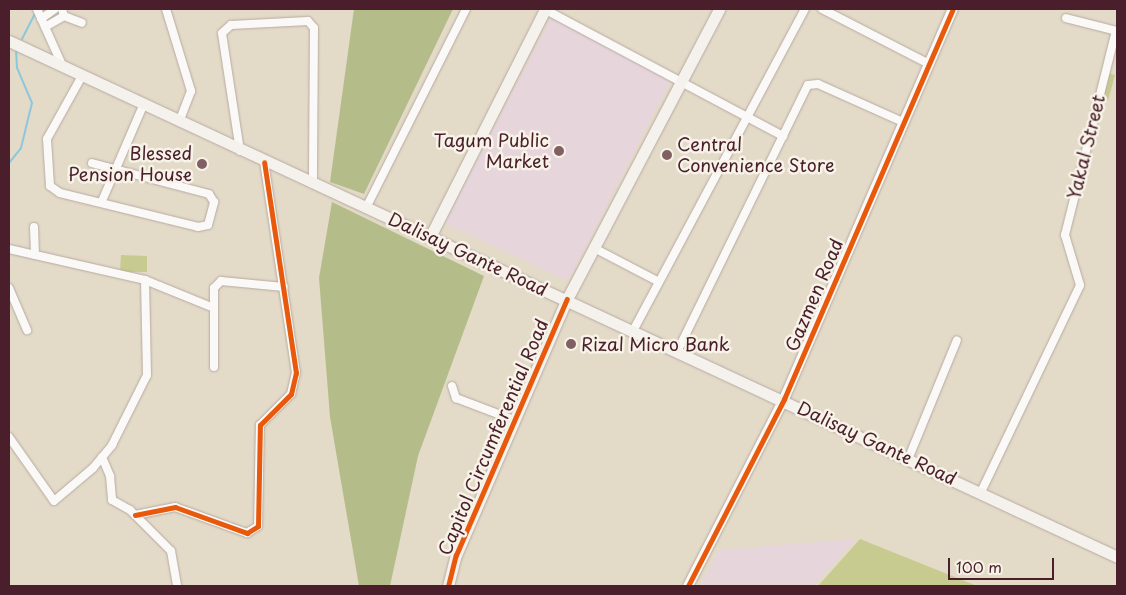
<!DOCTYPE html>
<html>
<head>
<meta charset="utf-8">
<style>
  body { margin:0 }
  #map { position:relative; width:1126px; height:595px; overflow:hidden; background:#e4dac8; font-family:"Playpen Sans",sans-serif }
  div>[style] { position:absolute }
  .built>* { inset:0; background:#e7d5dc }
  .green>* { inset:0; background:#c8cb8f }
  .forest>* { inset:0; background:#b4bd8a }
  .stream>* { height:2px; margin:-1px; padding:0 1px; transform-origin:1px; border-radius:1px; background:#8cc8dc }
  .roads { filter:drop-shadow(0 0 1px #b5aba1) drop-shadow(0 0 1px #b5aba1) }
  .minor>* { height:8px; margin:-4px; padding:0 4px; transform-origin:4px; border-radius:4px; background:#fbf9f7 }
  .tertiary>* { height:10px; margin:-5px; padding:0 5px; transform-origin:5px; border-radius:5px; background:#fbf9f7 }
  .secondary>* { height:11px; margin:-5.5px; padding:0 5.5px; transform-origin:5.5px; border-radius:5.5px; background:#f5f1ed }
  .cycleway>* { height:5px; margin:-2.5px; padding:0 2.5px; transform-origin:2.5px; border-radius:2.5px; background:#e8590c }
  .dots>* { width:14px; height:14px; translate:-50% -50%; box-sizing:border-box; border:2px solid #f7f3e8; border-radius:50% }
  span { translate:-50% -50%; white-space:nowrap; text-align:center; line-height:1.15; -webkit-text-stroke:5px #f7f3e8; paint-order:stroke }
  .poi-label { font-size:18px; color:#4a1f2b }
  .right { translate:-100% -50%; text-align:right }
  .left { translate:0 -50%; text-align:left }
  .street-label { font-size:18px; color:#4a1f2b }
  .frame { position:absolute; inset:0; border:10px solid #4a1f2b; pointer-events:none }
  .scale { position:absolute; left:948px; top:558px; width:106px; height:22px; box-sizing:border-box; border:2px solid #4a1f2b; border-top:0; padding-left:6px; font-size:15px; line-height:18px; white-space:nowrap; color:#4a1f2b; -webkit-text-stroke:4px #f7f3e8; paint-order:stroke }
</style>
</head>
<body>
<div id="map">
  <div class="built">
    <i style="clip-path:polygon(552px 16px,672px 78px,568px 281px,445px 223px)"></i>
    <i style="clip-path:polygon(856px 539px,813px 586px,700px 586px,719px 550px)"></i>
  </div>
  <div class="green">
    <i style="clip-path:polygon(1102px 72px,1115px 75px,1108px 101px,1095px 98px)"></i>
    <i style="clip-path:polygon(121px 255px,147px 256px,147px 272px,120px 272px)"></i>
    <i style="clip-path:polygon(860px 539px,977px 586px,818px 586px)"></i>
  </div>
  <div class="forest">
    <i style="clip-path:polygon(354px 9px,453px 9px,364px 194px,330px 182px)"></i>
    <i style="clip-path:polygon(332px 202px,484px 276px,418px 456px,390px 586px,359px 586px,330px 417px,319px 278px)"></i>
  </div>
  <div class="stream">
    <i style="left:22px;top:39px;width:27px;rotate:-63deg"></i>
    <i style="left:9px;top:163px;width:19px;rotate:-51deg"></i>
    <i style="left:21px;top:148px;width:46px;rotate:-76.3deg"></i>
    <i style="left:32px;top:103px;width:38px;rotate:-113deg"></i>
    <i style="left:17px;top:68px;width:17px;rotate:-93deg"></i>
  </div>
  <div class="roads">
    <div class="minor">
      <i style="left:37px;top:9px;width:64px;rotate:65.9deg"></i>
      <i style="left:62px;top:9px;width:7px;rotate:74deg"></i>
      <i style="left:64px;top:16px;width:19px;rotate:21deg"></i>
      <i style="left:166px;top:9px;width:86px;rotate:73deg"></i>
      <i style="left:191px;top:91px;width:33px;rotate:111deg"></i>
      <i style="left:544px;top:9px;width:271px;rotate:28deg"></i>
      <i style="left:822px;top:9px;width:120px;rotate:27.2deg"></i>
      <i style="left:1066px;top:18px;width:53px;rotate:14.3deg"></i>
      <i style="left:41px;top:19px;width:17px;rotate:-36deg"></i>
      <i style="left:45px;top:27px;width:22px;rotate:-30deg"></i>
      <i style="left:82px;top:76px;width:72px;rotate:119.1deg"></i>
      <i style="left:47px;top:139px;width:47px;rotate:86.3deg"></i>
      <i style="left:50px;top:186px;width:12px;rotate:35deg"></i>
      <i style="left:60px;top:193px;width:142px;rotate:13.8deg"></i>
      <i style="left:198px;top:227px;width:10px;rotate:-11deg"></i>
      <i style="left:208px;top:225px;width:24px;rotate:-75deg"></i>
      <i style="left:214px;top:202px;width:9px;rotate:-122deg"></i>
      <i style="left:209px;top:194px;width:121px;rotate:-165.2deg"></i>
      <i style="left:240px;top:151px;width:119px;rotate:-98.7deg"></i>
      <i style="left:222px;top:33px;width:12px;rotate:-42deg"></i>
      <i style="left:231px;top:25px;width:77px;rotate:-3deg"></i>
      <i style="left:308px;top:21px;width:9px;rotate:49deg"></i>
      <i style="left:314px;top:28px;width:156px;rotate:90.4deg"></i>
      <i style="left:102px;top:201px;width:103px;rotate:-66.7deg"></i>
      <i style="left:367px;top:206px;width:220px;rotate:-63.3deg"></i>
      <i style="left:34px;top:227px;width:28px;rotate:88deg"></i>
      <i style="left:594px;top:248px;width:73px;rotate:27.6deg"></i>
      <i style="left:9px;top:249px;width:139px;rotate:12.8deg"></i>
      <i style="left:145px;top:280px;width:74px;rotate:22.1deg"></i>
      <i style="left:214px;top:308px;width:59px;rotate:90deg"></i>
      <i style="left:9px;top:288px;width:46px;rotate:66.8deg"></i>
      <i style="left:214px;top:308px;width:20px;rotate:-90deg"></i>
      <i style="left:214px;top:288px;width:10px;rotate:-45deg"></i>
      <i style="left:221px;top:281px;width:63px;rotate:5.4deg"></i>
      <i style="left:634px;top:329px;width:363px;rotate:-61.9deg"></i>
      <i style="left:678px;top:350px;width:295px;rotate:-63.9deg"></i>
      <i style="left:808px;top:85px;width:10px;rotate:-6deg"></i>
      <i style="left:818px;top:84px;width:93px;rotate:24.1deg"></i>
      <i style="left:452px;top:386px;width:13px;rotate:72deg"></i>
      <i style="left:456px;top:398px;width:62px;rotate:20.8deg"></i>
      <i style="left:9px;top:437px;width:78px;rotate:54.9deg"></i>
      <i style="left:54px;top:501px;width:51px;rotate:-40.2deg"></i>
      <i style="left:93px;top:468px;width:30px;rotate:-50deg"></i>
      <i style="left:112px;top:445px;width:78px;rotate:-63.4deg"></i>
      <i style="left:147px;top:375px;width:95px;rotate:-91.2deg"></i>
      <i style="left:102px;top:457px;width:21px;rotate:67deg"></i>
      <i style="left:110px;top:476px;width:24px;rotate:85deg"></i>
      <i style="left:112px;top:500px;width:21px;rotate:29deg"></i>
      <i style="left:130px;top:510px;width:58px;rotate:45deg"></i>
      <i style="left:171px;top:551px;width:36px;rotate:80deg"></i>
      <i style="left:909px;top:457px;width:126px;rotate:-67.7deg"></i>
      <i style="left:981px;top:492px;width:229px;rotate:-64.4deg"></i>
      <i style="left:1080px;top:285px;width:52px;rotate:-106.7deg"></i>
      <i style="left:1065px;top:235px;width:210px;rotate:-76deg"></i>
      <i style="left:135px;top:515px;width:41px;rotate:-11.3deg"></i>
      <i style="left:175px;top:507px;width:77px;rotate:19.9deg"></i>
      <i style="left:247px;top:533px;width:13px;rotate:-32deg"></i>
      <i style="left:258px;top:526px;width:101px;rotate:-88.9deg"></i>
      <i style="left:260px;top:425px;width:44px;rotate:-45deg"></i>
      <i style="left:291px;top:394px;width:22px;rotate:-77deg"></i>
      <i style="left:296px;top:373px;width:213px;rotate:-98.6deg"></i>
    </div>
    <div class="tertiary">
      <i style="left:688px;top:586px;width:210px;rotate:-62.8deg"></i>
      <i style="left:784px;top:399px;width:425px;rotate:-66.6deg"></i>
    </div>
    <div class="secondary">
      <i style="left:9px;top:41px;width:1222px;rotate:24.97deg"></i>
      <i style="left:431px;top:235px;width:253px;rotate:-63.2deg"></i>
      <i style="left:448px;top:586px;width:32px;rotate:-76deg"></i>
      <i style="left:456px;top:555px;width:279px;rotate:-66.6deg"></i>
      <i style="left:567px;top:299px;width:327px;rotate:-62.3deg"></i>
    </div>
  </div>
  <div class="cycleway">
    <i style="left:135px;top:515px;width:41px;rotate:-11.3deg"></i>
    <i style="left:175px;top:507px;width:77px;rotate:19.9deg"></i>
    <i style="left:247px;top:533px;width:13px;rotate:-32deg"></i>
    <i style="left:258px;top:526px;width:101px;rotate:-88.9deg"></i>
    <i style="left:260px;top:425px;width:44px;rotate:-45deg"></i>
    <i style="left:291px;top:394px;width:22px;rotate:-77deg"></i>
    <i style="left:296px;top:373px;width:213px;rotate:-98.6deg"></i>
    <i style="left:448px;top:586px;width:32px;rotate:-76deg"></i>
    <i style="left:456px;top:555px;width:279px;rotate:-66.6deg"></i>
    <i style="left:688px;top:586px;width:210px;rotate:-62.8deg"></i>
    <i style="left:784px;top:399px;width:425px;rotate:-66.6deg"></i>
  </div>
  <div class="dots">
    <i style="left:559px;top:151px;background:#806062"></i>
    <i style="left:667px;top:155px;background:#806062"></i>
    <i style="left:202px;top:164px;background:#806062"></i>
    <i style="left:571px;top:344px;background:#806062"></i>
  </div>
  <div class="poi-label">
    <span class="right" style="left:549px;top:151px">Tagum Public<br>Market</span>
    <span class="left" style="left:677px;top:155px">Central<br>Convenience Store</span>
    <span class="right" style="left:192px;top:164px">Blessed<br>Pension House</span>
    <span class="left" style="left:581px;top:344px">Rizal Micro Bank</span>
  </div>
  <div class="street-label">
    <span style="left:1086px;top:147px;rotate:-76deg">Yakal Street</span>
    <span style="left:468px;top:254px;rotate:25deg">Dalisay Gante Road</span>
    <span style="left:814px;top:295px;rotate:-67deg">Gazmen Road</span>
    <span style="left:493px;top:437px;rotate:-67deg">Capitol Circumferential Road</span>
    <span style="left:877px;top:443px;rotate:25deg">Dalisay Gante Road</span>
  </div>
  <div class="frame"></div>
  <div class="scale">100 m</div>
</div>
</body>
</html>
